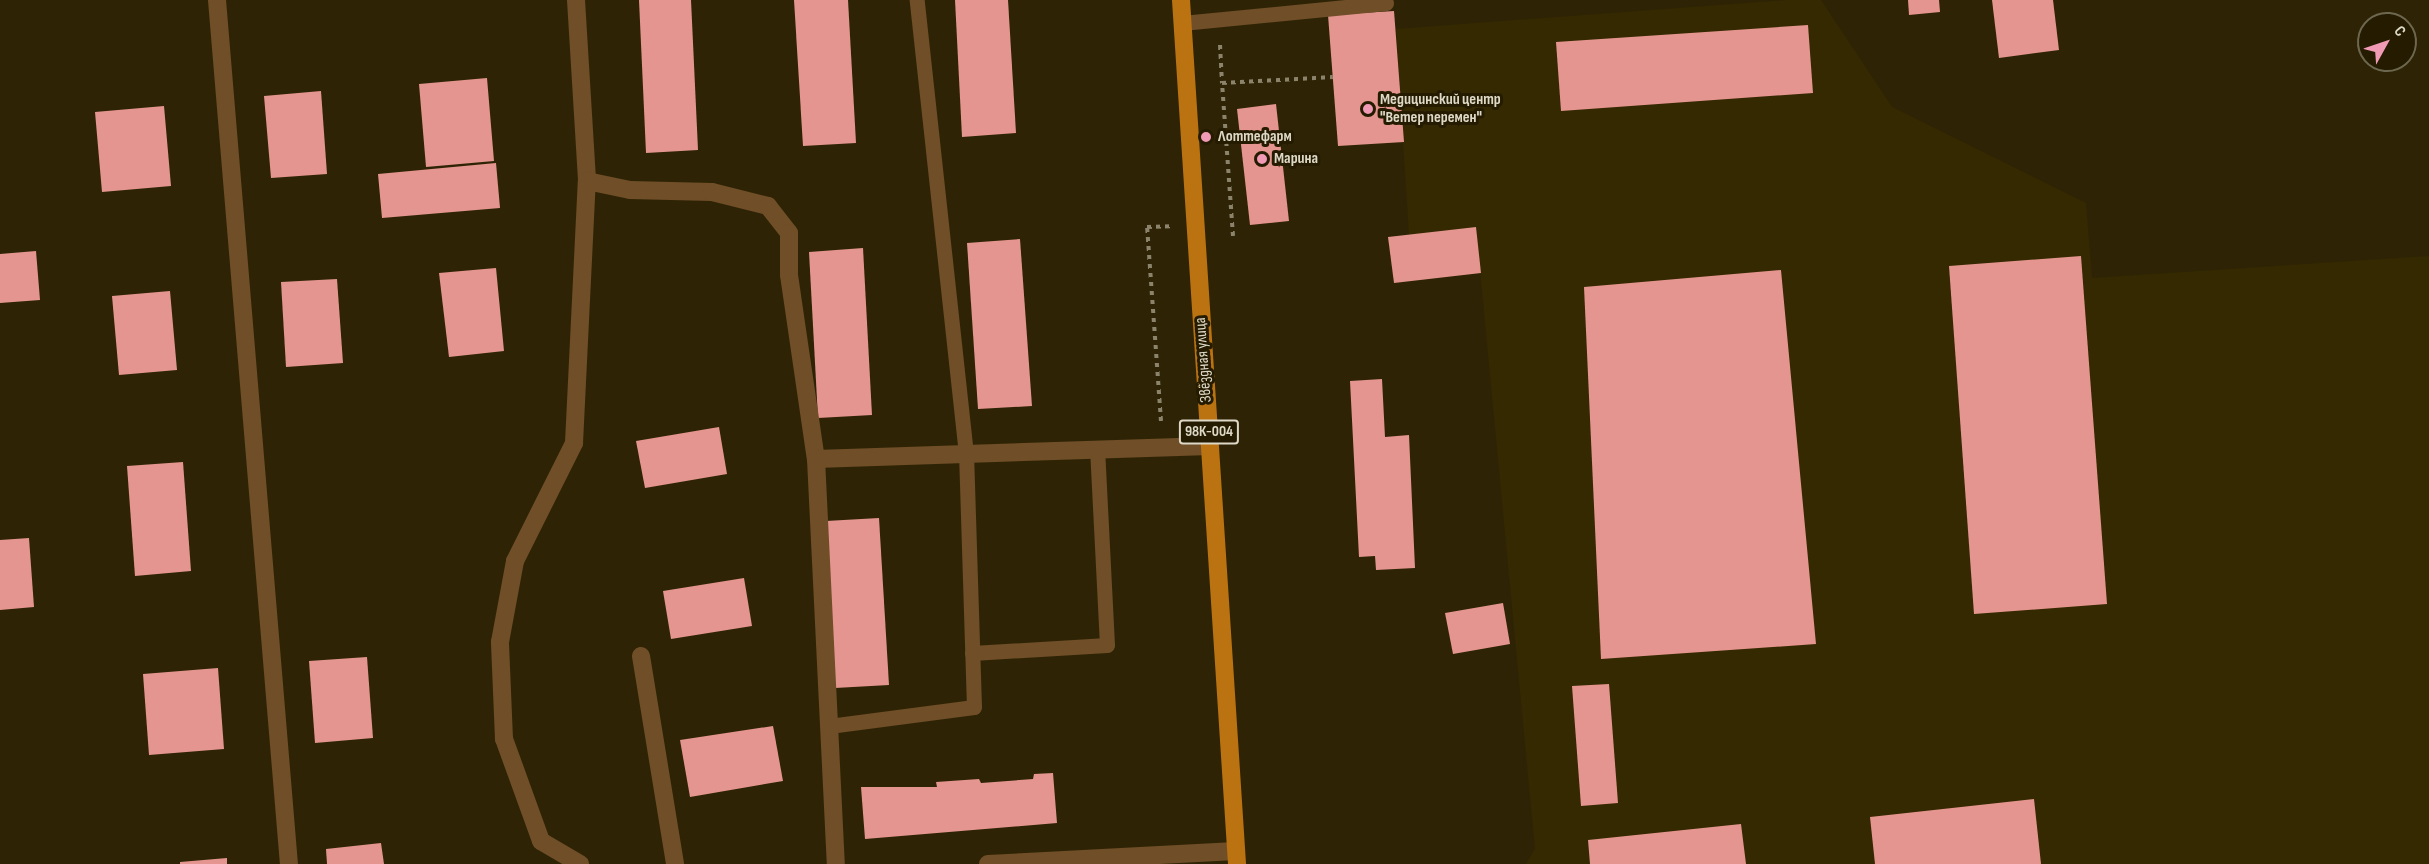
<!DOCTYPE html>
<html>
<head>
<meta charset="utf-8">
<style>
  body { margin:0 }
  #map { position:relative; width:2429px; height:864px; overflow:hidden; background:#2e2405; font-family:"Sofia Sans Condensed",sans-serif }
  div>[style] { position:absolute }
  .built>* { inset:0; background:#352901 }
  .building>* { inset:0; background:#e5958f }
  .path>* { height:4px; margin-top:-2px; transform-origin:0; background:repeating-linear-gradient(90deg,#8b836b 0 4.5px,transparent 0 9px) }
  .lane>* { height:15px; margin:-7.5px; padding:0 7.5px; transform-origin:7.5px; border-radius:7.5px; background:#704e28 }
  .street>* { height:18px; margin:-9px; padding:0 9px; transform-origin:9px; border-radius:9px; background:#704e28 }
  .primary>* { height:18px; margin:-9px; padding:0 9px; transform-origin:9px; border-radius:9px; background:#bb7311 }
  .dots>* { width:16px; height:16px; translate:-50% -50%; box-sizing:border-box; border:3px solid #241b00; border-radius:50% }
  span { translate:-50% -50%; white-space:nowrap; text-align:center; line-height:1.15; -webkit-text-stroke:6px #241b00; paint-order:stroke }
  .shield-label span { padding:2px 4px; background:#241b00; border:2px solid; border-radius:4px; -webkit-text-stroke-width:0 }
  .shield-label { font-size:15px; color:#ded8c7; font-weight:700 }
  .poi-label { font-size:16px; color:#ded8c7; font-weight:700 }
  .left { translate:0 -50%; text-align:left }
  .street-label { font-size:16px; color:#ded8c7 }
  .north { position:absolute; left:2357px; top:12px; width:60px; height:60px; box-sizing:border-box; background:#241b00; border:2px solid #6e6750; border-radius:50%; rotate:50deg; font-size:16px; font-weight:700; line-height:24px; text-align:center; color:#ded8c7 }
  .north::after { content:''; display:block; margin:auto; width:21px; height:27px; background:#f09ab6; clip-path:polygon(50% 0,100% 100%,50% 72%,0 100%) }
</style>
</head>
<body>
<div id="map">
  <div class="built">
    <i style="clip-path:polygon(1787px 0,1821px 0,1892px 107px,2086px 203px,2092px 278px,2429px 256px,2429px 864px,1526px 864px,1535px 849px,1476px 227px,1409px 235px,1396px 29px)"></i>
  </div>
  <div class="building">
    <i style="clip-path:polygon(639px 0,691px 0,698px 150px,646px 153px)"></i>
    <i style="clip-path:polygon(794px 0,848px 0,856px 143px,803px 146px)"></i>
    <i style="clip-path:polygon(955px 0,1008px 0,1016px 133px,962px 137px)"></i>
    <i style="clip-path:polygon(1908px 0,1939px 0,1940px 12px,1909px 15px)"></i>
    <i style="clip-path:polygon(1992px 0,2053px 0,2059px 50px,1999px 58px)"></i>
    <i style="clip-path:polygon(1394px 11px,1404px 142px,1338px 146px,1328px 15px)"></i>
    <i style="clip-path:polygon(1808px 25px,1813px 93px,1561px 111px,1556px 42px)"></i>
    <i style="clip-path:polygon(487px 78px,494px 161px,426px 167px,419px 84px)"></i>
    <i style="clip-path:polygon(321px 91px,327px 174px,271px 178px,264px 96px)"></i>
    <i style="clip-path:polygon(1276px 104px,1289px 221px,1250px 225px,1237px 109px)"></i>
    <i style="clip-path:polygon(164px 106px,171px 186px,102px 192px,95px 112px)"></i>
    <i style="clip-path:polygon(496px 163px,500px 208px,382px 218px,378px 174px)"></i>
    <i style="clip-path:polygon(1476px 227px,1481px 273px,1394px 283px,1388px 237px)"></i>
    <i style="clip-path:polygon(1020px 239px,1032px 406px,978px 409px,967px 243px)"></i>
    <i style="clip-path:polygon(863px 248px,872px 415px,818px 418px,809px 252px)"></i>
    <i style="clip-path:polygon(36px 251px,40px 300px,0 303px,0 254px)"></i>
    <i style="clip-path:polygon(2081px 256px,2107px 604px,1974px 614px,1949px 266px)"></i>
    <i style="clip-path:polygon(496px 268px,504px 351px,449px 357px,439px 273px)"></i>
    <i style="clip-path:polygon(1781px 270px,1816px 644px,1601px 659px,1584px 287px)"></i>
    <i style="clip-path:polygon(337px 279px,343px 363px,286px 367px,281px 282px)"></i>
    <i style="clip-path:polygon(170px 291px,177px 370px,119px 375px,112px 296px)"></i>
    <i style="clip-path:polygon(1382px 379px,1385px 437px,1409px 435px,1415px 568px,1376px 570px,1375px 556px,1359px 557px,1350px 381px)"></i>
    <i style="clip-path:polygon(719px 427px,727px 474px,645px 488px,636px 441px)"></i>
    <i style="clip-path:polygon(183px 462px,191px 571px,135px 576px,127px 466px)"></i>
    <i style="clip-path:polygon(879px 518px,889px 685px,835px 688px,826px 521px)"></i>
    <i style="clip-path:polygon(29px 538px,34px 607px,0 610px,0 540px)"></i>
    <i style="clip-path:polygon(744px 578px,752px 626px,671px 639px,663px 591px)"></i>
    <i style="clip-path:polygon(1503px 603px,1510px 644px,1453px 654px,1445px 613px)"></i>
    <i style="clip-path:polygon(367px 657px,373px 738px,315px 743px,309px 661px)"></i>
    <i style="clip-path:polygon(218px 668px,224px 749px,149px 755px,143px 674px)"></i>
    <i style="clip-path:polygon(1609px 684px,1618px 803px,1581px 806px,1572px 686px)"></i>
    <i style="clip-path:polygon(773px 726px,783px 781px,690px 797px,680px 740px)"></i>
    <i style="clip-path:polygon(1053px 773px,1057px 823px,865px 839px,861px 787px,937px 787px,936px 782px,979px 779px,981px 783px,1033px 779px,1034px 774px)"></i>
    <i style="clip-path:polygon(2034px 799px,2041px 864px,1875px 864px,1870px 817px)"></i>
    <i style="clip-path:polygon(1741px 824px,1746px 864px,1590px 864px,1588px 840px)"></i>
    <i style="clip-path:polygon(381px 843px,384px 864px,327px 864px,326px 849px)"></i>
    <i style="clip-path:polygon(227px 858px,227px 864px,180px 864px,180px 862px)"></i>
  </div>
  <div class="path">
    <i style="left:1220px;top:45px;width:38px;rotate:87deg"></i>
    <i style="left:1233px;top:236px;width:153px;rotate:-94.1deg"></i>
    <i style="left:1222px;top:83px;width:111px;rotate:-3.1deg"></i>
    <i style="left:1161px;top:421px;width:195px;rotate:-94.1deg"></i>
    <i style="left:1147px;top:227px;width:24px;rotate:-2deg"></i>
  </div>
  <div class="lane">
    <i style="left:1182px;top:23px;width:205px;rotate:-5.6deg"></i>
    <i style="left:972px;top:653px;width:135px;rotate:-3.4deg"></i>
    <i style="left:1107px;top:645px;width:195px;rotate:-92.9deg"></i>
    <i style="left:829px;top:726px;width:146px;rotate:-7.5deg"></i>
    <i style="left:974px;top:707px;width:253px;rotate:-91.8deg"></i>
    <i style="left:966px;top:454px;width:457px;rotate:-96.2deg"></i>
  </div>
  <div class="street">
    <i style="left:217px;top:0;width:867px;rotate:85.24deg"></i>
    <i style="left:576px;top:0;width:181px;rotate:86.5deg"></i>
    <i style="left:587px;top:181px;width:44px;rotate:11.8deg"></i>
    <i style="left:630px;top:190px;width:82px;rotate:1.4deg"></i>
    <i style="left:712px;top:192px;width:58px;rotate:14deg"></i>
    <i style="left:768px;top:206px;width:34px;rotate:52deg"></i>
    <i style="left:789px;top:233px;width:42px;rotate:90deg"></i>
    <i style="left:789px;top:275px;width:186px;rotate:81.7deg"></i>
    <i style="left:816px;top:459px;width:394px;rotate:-1.9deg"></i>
    <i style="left:816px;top:459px;width:405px;rotate:87.2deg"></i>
    <i style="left:641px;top:656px;width:211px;rotate:80.7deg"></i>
    <i style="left:580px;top:864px;width:45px;rotate:-149.5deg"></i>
    <i style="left:541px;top:841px;width:109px;rotate:-109.9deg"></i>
    <i style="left:504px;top:739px;width:97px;rotate:-92.4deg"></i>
    <i style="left:500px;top:642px;width:82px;rotate:-79.5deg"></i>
    <i style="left:515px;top:561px;width:132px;rotate:-63.4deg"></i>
    <i style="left:574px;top:443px;width:262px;rotate:-87.2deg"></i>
    <i style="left:988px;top:864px;width:248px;rotate:-3deg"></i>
  </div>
  <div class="primary">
    <i style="left:1181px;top:0;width:866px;rotate:86.29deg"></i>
  </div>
  <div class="dots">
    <i style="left:1368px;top:109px;background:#f09ab6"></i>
    <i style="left:1206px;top:137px;background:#f09ab6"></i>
    <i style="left:1262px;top:159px;background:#f09ab6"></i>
  </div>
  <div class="shield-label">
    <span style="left:1209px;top:432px">98К-004</span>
  </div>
  <div class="poi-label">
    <span class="left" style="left:1380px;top:109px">Медицинский центр<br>"Ветер перемен"</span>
    <span class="left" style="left:1218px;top:137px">Лоттефарм</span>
    <span class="left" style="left:1274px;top:159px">Марина</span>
  </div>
  <div class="street-label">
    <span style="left:1204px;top:360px;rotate:-94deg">Звёздная улица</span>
  </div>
  <div class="north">С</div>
</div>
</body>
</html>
